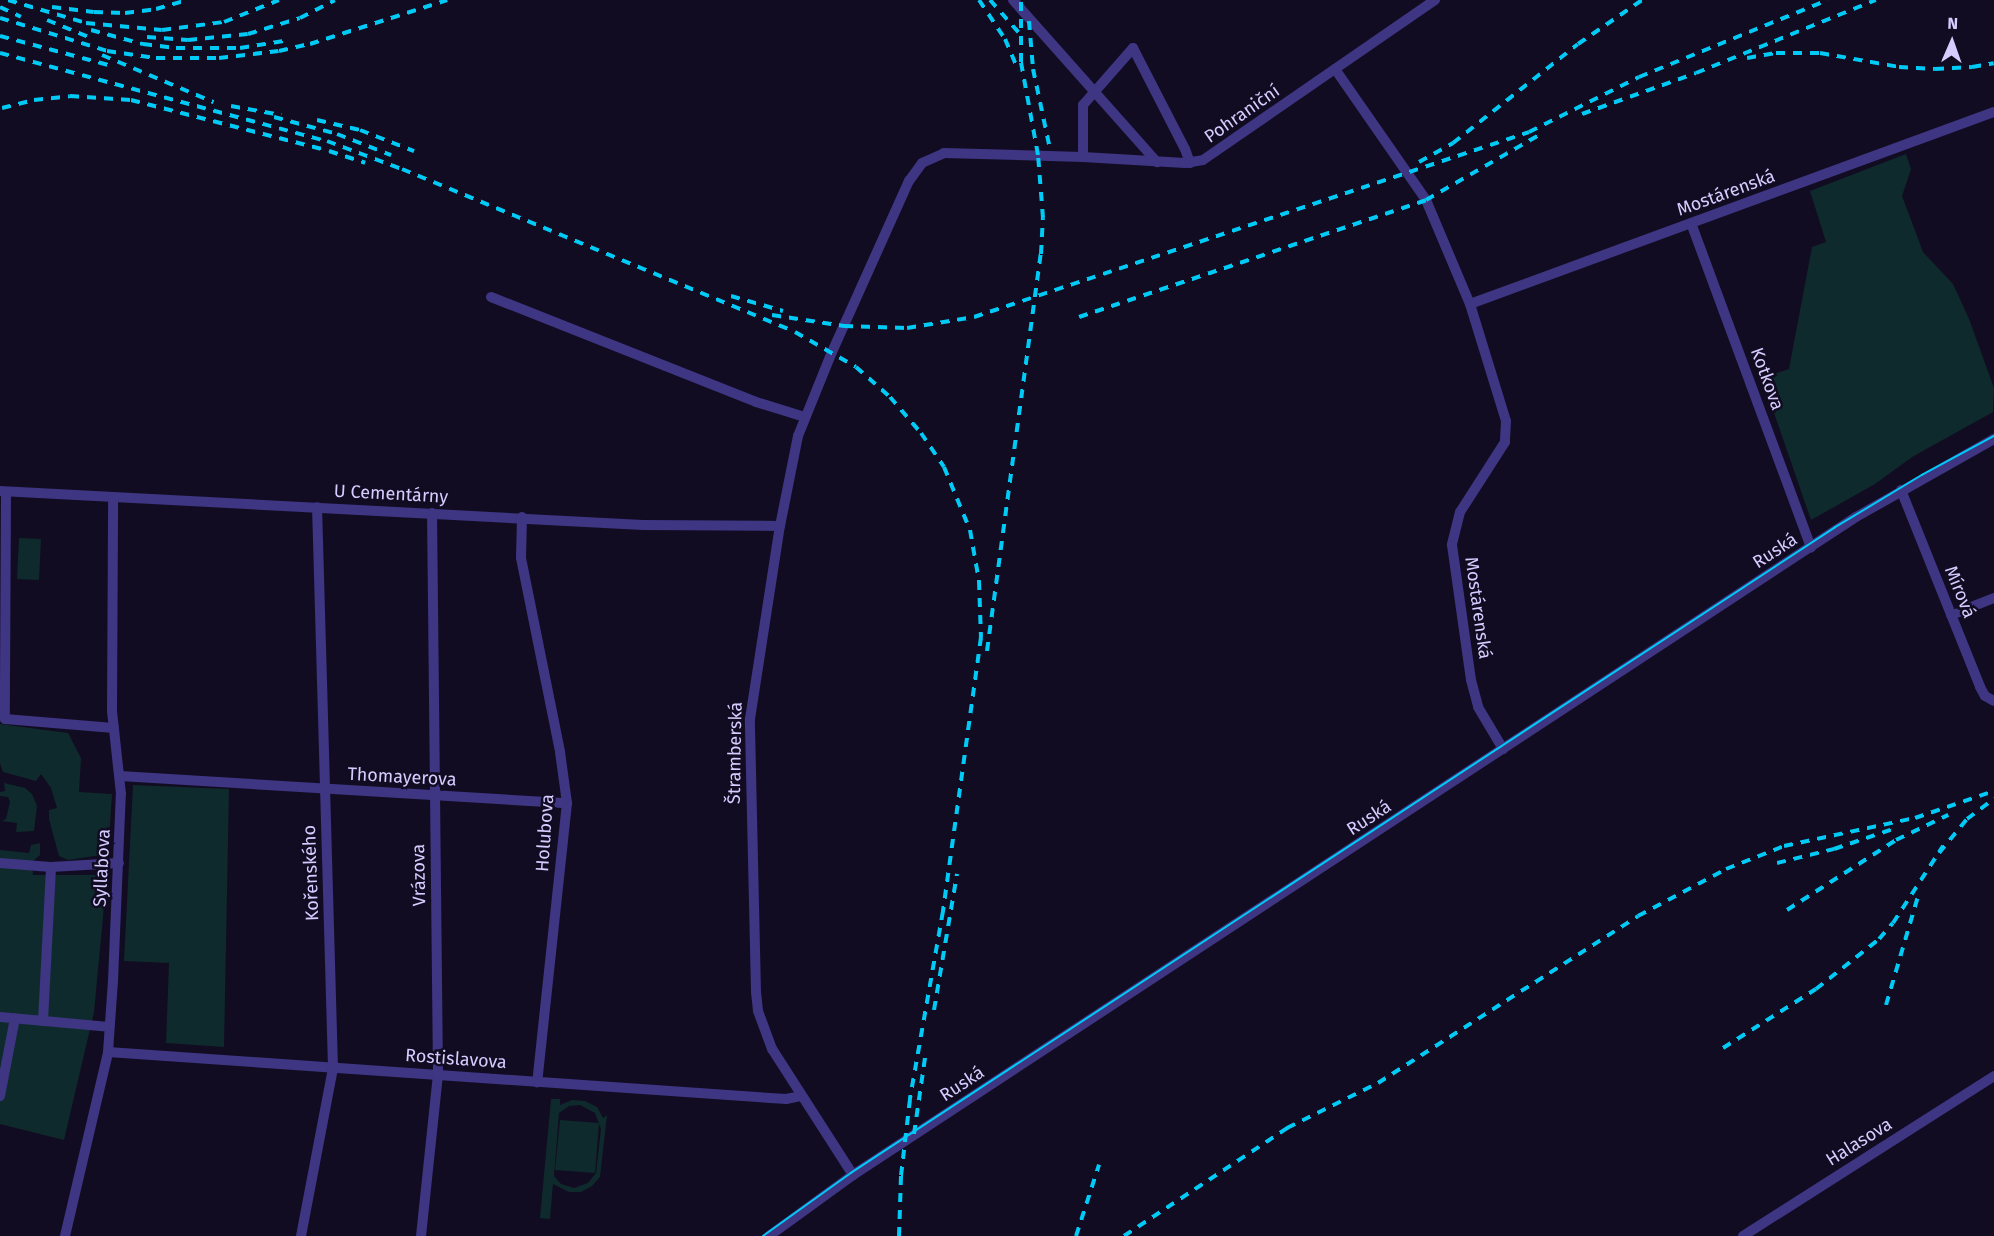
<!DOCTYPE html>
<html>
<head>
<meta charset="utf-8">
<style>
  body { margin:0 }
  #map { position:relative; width:1994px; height:1236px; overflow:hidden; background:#110c21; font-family:"Fira Sans",sans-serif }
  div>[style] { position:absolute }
  .green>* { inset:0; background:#0f2a2c }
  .street>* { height:10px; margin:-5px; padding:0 5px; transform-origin:5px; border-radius:5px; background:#3e3583 }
  .tram>* { height:1.5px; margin:-0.75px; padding:0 0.75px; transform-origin:0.75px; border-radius:0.75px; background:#00cbf7 }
  .rail>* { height:4px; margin-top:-2px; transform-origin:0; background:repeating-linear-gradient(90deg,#00cbf7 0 9px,transparent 0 17px) }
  span { translate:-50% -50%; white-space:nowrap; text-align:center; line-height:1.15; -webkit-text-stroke:5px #110c21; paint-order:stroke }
  .street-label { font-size:18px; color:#d6ccff }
  .north { position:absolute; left:1922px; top:12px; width:60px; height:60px; -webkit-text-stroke:4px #110c21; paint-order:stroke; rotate:2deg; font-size:16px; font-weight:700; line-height:24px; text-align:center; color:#d6ccff }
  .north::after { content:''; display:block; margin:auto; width:21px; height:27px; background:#d6ccff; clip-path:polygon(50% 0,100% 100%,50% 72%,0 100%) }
</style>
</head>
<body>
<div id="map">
  <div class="green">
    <i style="clip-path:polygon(1906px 154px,1911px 169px,1902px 196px,1923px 252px,1953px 284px,1969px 319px,1994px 388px,1993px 412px,1912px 457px,1875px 484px,1811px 520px,1762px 378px,1789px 369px,1812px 247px,1826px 242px,1810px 191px)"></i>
    <i style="clip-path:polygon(19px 538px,41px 539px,39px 580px,17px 579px)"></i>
    <i style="clip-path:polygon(0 724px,68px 733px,81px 758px,79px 792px,112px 794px,108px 854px,68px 860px,59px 856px,49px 819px,49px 810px,57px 808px,51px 788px,41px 774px,36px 781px,3px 772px,0 763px)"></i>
    <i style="clip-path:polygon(4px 783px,25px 788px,32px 794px,37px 806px,34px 831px,16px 832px,17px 823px,2px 821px,6px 819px,10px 802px,8px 797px,0 796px,0 792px,5px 791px)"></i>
    <i style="clip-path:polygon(133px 785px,229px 789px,224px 1047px,166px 1043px,169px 963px,124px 961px)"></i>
    <i style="clip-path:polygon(40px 843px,40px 855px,32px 862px,33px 875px,107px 875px,94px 1012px,64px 1140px,0 1124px,0 850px,29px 853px,31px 845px)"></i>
    <i style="clip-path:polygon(evenodd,551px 1099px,560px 1099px,560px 1105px,572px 1100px,585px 1101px,597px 1107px,603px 1118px,607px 1115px,600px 1177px,592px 1186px,581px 1192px,569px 1192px,553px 1184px,550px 1219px,540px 1218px,551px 1099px,580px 1105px,595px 1113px,601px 1129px,596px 1173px,588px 1183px,574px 1188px,561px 1184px,554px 1176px,559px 1113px,569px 1106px,580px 1105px)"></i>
    <i style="clip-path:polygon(560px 1120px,599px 1123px,595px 1173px,555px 1170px)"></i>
  </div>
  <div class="street">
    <i style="left:1013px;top:0;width:217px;rotate:48.4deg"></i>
    <i style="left:1335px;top:69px;width:160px;rotate:55.2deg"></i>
    <i style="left:1426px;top:200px;width:113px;rotate:67.1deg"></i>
    <i style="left:1470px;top:304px;width:558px;rotate:-20.12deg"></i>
    <i style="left:1083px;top:157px;width:52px;rotate:-90deg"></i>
    <i style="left:1083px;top:105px;width:76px;rotate:-48.7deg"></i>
    <i style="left:1133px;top:48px;width:114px;rotate:62.8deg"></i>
    <i style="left:1185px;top:149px;width:15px;rotate:70deg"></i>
    <i style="left:1691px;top:223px;width:346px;rotate:69.7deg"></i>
    <i style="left:491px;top:297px;width:285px;rotate:21.6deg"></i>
    <i style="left:756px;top:402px;width:51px;rotate:17deg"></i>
    <i style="left:1470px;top:304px;width:122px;rotate:72.9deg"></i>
    <i style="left:1506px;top:421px;width:21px;rotate:93deg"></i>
    <i style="left:1505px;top:442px;width:83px;rotate:122.7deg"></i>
    <i style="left:1460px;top:512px;width:34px;rotate:104deg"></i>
    <i style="left:1452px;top:545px;width:136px;rotate:82deg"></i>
    <i style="left:1471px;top:680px;width:28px;rotate:75deg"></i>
    <i style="left:1478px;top:707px;width:49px;rotate:59.2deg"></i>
    <i style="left:1901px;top:490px;width:212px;rotate:68.1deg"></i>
    <i style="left:1980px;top:687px;width:10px;rotate:61deg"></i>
    <i style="left:1985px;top:696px;width:10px;rotate:29deg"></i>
    <i style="left:0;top:491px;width:644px;rotate:3.03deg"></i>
    <i style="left:643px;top:525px;width:137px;rotate:0.4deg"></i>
    <i style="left:6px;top:492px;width:227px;rotate:90.3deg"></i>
    <i style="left:5px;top:719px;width:109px;rotate:4.7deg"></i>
    <i style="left:522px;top:517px;width:41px;rotate:91.4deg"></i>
    <i style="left:521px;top:558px;width:198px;rotate:78.6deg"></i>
    <i style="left:560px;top:752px;width:51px;rotate:82.2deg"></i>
    <i style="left:567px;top:803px;width:281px;rotate:96.1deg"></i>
    <i style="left:1951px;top:615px;width:46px;rotate:-21.6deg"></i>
    <i style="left:120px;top:776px;width:448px;rotate:3.5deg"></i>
    <i style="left:0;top:863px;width:51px;rotate:4.5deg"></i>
    <i style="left:51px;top:867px;width:68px;rotate:-3.4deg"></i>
    <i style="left:0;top:1017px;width:109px;rotate:5.2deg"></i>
    <i style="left:43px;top:1021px;width:154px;rotate:-87deg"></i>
    <i style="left:108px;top:1052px;width:680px;rotate:3.97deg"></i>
    <i style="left:786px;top:1099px;width:16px;rotate:-11deg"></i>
    <i style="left:0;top:1096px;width:79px;rotate:-79.1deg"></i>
    <i style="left:853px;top:1175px;width:150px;rotate:-122.7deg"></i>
    <i style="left:772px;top:1049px;width:40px;rotate:-110.2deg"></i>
    <i style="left:758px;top:1011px;width:19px;rotate:-96deg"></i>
    <i style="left:756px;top:992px;width:273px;rotate:-91.3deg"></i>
    <i style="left:750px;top:719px;width:195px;rotate:-81.2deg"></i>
    <i style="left:780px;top:526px;width:92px;rotate:-78.7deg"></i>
    <i style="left:798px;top:436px;width:91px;rotate:-68deg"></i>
    <i style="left:832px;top:352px;width:188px;rotate:-65.8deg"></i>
    <i style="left:909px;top:181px;width:22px;rotate:-54deg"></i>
    <i style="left:922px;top:163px;width:24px;rotate:-24deg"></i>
    <i style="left:944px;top:153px;width:139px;rotate:1.6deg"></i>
    <i style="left:1083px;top:157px;width:102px;rotate:3.4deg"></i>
    <i style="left:1185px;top:163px;width:18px;rotate:-9deg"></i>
    <i style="left:1203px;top:160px;width:282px;rotate:-34.6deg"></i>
    <i style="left:65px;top:1236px;width:189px;rotate:-76.8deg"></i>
    <i style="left:108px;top:1052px;width:71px;rotate:-86deg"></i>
    <i style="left:113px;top:981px;width:187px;rotate:-87.6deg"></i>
    <i style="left:121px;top:794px;width:83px;rotate:-96.2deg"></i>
    <i style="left:112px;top:711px;width:214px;rotate:-89.7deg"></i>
    <i style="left:301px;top:1236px;width:171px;rotate:-79.2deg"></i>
    <i style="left:333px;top:1068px;width:561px;rotate:-91.63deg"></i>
    <i style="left:421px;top:1236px;width:163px;rotate:-84deg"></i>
    <i style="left:438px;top:1074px;width:561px;rotate:-90.61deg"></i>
    <i style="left:769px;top:1236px;width:104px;rotate:-36deg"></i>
    <i style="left:853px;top:1175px;width:1200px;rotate:-33.27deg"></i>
    <i style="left:1856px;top:517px;width:159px;rotate:-29.5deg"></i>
    <i style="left:1743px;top:1236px;width:298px;rotate:-32.5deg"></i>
  </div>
  <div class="tram">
    <i style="left:763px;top:1236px;width:108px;rotate:-35.6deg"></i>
    <i style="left:851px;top:1173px;width:1176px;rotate:-33.27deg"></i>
    <i style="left:1834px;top:528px;width:103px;rotate:-31.1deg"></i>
    <i style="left:1922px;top:475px;width:82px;rotate:-28.4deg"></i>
  </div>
  <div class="rail">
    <i style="left:8px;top:0;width:81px;rotate:16.4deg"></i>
    <i style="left:86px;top:23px;width:76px;rotate:5.3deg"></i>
    <i style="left:162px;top:30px;width:63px;rotate:-7.4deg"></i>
    <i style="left:224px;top:22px;width:59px;rotate:-21.8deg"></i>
    <i style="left:979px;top:0;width:47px;rotate:56.3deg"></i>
    <i style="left:1005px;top:39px;width:34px;rotate:67deg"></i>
    <i style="left:990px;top:0;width:47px;rotate:48.5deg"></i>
    <i style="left:0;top:7px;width:23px;rotate:25deg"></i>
    <i style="left:52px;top:7px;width:42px;rotate:6.8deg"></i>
    <i style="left:94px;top:12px;width:31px;rotate:2deg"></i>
    <i style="left:125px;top:13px;width:31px;rotate:-7deg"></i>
    <i style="left:156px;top:9px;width:33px;rotate:-16deg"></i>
    <i style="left:0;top:18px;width:112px;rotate:17.1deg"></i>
    <i style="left:107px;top:51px;width:49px;rotate:8.1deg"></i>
    <i style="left:156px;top:58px;width:63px"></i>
    <i style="left:219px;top:58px;width:60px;rotate:-6.7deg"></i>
    <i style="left:279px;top:51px;width:32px;rotate:-13deg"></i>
    <i style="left:310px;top:44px;width:144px;rotate:-17.8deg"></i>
    <i style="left:47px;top:20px;width:48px;rotate:22.2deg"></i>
    <i style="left:1029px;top:21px;width:48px;rotate:85.2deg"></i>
    <i style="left:1033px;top:69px;width:77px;rotate:78deg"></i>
    <i style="left:91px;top:30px;width:54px;rotate:15.1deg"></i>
    <i style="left:143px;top:44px;width:33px;rotate:7deg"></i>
    <i style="left:176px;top:48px;width:64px"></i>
    <i style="left:240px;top:48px;width:44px;rotate:-9.2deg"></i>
    <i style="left:0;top:36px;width:116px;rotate:15deg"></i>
    <i style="left:147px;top:37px;width:41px;rotate:4.2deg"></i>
    <i style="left:188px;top:40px;width:60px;rotate:-5.7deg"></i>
    <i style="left:248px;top:34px;width:54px;rotate:-17.1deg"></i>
    <i style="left:300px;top:18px;width:39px;rotate:-27deg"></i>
    <i style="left:0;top:53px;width:339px;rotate:15.1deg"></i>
    <i style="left:327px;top:141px;width:80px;rotate:20.5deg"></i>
    <i style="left:402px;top:169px;width:425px;rotate:22.5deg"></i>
    <i style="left:795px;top:332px;width:70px;rotate:29.8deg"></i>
    <i style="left:856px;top:367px;width:45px;rotate:41.4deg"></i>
    <i style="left:890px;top:397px;width:48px;rotate:49.3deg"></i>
    <i style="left:921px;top:433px;width:41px;rotate:55.9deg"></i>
    <i style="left:944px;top:467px;width:68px;rotate:67.6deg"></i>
    <i style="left:970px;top:530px;width:52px;rotate:80deg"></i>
    <i style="left:979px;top:581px;width:56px;rotate:88deg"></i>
    <i style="left:981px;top:637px;width:277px;rotate:97.9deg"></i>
    <i style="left:943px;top:911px;width:191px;rotate:100deg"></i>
    <i style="left:910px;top:1099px;width:78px;rotate:96.7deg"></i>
    <i style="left:901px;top:1176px;width:60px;rotate:91.9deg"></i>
    <i style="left:102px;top:55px;width:121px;rotate:22.9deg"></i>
    <i style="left:1747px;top:58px;width:29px;rotate:-10deg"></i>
    <i style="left:1776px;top:53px;width:44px"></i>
    <i style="left:1820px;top:53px;width:80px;rotate:10deg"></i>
    <i style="left:1899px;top:67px;width:36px;rotate:3deg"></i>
    <i style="left:1935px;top:69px;width:37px;rotate:-3deg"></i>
    <i style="left:1972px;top:67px;width:22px;rotate:-10deg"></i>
    <i style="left:231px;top:106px;width:51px;rotate:10.2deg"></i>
    <i style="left:2px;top:108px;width:33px;rotate:-14deg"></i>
    <i style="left:34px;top:100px;width:36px;rotate:-6deg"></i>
    <i style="left:70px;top:96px;width:61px;rotate:3.8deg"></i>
    <i style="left:131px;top:100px;width:204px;rotate:14.4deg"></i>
    <i style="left:329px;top:151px;width:38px;rotate:18deg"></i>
    <i style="left:1582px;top:114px;width:121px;rotate:-19.8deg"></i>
    <i style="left:1696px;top:73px;width:194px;rotate:-22.1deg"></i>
    <i style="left:274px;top:117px;width:65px;rotate:15.1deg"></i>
    <i style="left:337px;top:134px;width:58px;rotate:21.3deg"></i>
    <i style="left:317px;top:120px;width:44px;rotate:13.1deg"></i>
    <i style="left:360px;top:130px;width:58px;rotate:21.3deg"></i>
    <i style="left:1419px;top:162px;width:39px;rotate:-29deg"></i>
    <i style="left:1453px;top:143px;width:159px;rotate:-38.4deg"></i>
    <i style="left:1578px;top:44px;width:78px;rotate:-34.5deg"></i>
    <i style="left:731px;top:296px;width:54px;rotate:16.1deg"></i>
    <i style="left:772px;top:315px;width:73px;rotate:8.7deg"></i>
    <i style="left:844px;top:326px;width:63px;rotate:1.8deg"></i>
    <i style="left:907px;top:328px;width:68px;rotate:-9.3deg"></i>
    <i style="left:974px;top:317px;width:585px;rotate:-18.43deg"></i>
    <i style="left:1529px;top:132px;width:123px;rotate:-26.6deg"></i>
    <i style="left:1639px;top:77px;width:204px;rotate:-22.2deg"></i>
    <i style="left:1079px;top:317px;width:366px;rotate:-18.6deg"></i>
    <i style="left:1426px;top:200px;width:130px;rotate:-29.9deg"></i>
    <i style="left:987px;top:651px;width:401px;rotate:-82.3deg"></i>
    <i style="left:1041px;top:254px;width:36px;rotate:-87deg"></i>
    <i style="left:1043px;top:218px;width:63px;rotate:-94.5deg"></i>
    <i style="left:1038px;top:155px;width:95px;rotate:-100.4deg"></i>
    <i style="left:1021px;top:62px;width:62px;rotate:-90deg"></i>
    <i style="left:1939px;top:853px;width:44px;rotate:-50.5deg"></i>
    <i style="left:1967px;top:819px;width:34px;rotate:-37deg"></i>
    <i style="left:1777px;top:863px;width:59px;rotate:-13.8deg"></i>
    <i style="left:1834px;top:849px;width:65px;rotate:-18.7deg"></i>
    <i style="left:1787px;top:910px;width:130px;rotate:-32.7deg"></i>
    <i style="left:1896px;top:840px;width:58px;rotate:-25.7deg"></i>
    <i style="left:1886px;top:1005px;width:114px;rotate:-73.6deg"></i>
    <i style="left:934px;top:1010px;width:138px;rotate:-80.4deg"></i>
    <i style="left:1723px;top:1048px;width:110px;rotate:-32.4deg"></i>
    <i style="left:1816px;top:989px;width:80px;rotate:-38.4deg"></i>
    <i style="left:1879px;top:939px;width:21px;rotate:-49deg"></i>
    <i style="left:1893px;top:923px;width:92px;rotate:-57deg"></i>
    <i style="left:914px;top:1134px;width:84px;rotate:-81.8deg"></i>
    <i style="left:1076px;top:1236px;width:75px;rotate:-72.1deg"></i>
    <i style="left:1124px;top:1236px;width:196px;rotate:-33.5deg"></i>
    <i style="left:1287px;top:1128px;width:102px;rotate:-26.3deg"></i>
    <i style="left:1378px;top:1083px;width:309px;rotate:-32.7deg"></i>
    <i style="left:1638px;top:916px;width:100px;rotate:-28.1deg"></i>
    <i style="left:1726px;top:869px;width:62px;rotate:-21.6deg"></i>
    <i style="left:1784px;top:846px;width:134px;rotate:-12.1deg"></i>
    <i style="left:1915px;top:818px;width:83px;rotate:-18.9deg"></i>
  </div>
  <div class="street-label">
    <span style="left:1242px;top:114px;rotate:-35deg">Pohraniční</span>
    <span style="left:1726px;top:193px;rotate:-20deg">Mostárenská</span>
    <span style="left:1767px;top:379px;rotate:70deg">Kotkova</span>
    <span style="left:391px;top:494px;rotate:3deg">U Cementárny</span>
    <span style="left:1775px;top:551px;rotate:-33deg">Ruská</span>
    <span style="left:1960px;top:592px;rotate:68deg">Mírová</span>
    <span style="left:1478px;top:608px;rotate:82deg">Mostárenská</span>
    <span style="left:735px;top:753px;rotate:-89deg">Štramberská</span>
    <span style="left:402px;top:777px;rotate:3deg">Thomayerova</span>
    <span style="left:1369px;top:818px;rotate:-33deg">Ruská</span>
    <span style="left:545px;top:833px;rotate:-86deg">Holubova</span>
    <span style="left:102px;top:868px;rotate:-87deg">Syllabova</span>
    <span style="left:311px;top:873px;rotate:-92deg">Kořenského</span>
    <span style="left:419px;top:875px;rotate:-91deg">Vrázova</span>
    <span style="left:456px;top:1059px;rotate:4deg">Rostislavova</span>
    <span style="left:962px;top:1084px;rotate:-33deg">Ruská</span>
    <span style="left:1859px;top:1142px;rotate:-32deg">Halasova</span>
  </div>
  <div class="north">N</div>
</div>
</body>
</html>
